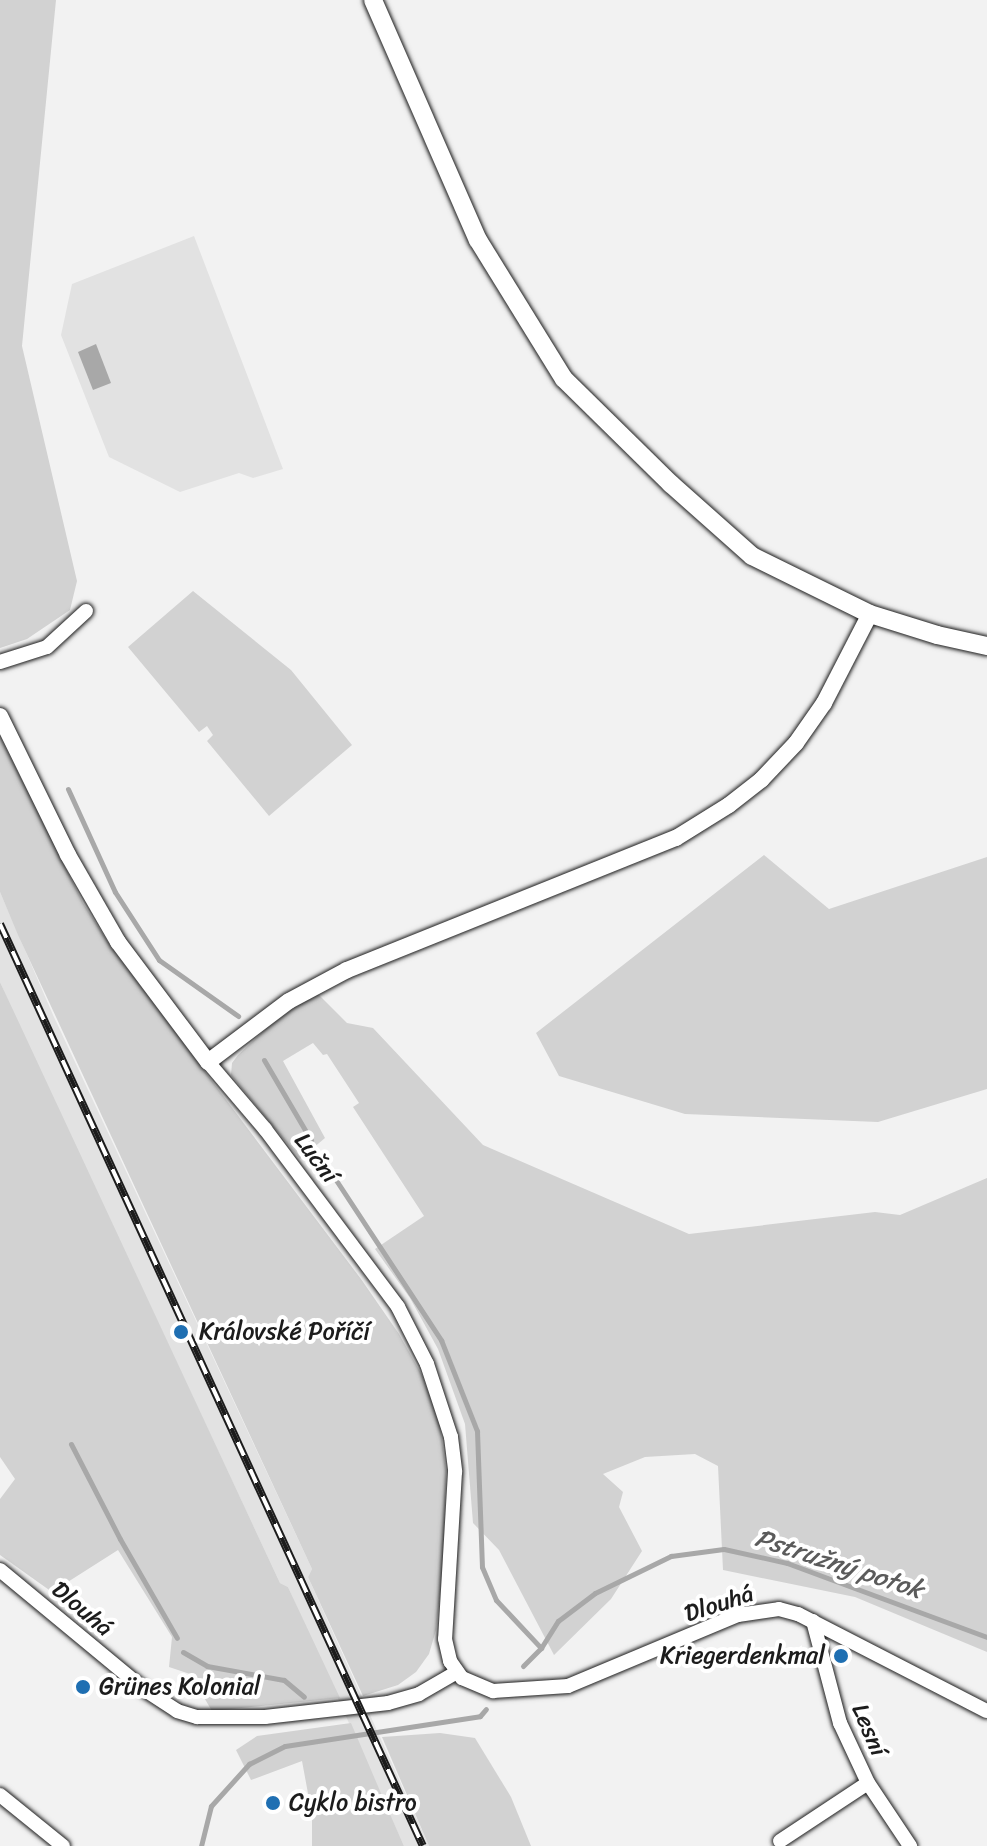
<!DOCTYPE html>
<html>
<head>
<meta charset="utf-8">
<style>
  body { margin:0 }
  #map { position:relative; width:987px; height:1846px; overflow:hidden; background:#f2f2f2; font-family:Sriracha,sans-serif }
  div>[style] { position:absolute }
  .built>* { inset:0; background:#e2e2e2 }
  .green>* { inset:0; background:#d2d2d2 }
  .water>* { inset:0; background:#a8a8a8 }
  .stream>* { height:5px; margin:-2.5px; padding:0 2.5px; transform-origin:2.5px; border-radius:2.5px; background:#a8a8a8 }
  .roads { filter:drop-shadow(0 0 2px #1c1c1c) drop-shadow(0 0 2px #1c1c1c) }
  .minor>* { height:14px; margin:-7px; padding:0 7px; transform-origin:7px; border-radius:7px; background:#fff }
  .tertiary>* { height:16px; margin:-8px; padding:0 8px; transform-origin:8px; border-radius:8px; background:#fff }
  .secondary>* { height:18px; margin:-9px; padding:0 9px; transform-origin:9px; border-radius:9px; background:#fff }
  .rail>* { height:8px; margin-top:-4px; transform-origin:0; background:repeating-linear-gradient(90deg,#fff 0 15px,#1c1c1c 0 30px); box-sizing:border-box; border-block:2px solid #1c1c1c }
  .dots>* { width:22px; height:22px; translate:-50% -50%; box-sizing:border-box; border:4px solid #fff; border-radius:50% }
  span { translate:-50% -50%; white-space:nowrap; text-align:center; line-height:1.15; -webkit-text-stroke:8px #fff; paint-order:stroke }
  .street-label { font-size:24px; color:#1c1c1c }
  .poi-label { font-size:24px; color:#1c1c1c }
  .left { translate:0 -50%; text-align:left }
  .right { translate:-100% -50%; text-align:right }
  .water-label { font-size:26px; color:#5b5b5b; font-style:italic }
</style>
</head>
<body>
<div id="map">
  <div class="built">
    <i style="clip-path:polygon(194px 236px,283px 469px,253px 478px,239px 473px,180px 492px,109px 457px,61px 335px,72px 284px)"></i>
    <i style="clip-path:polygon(0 892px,53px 1015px,312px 1569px,308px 1577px,429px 1846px,404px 1846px,288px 1587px,280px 1583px,21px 1030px,0 982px)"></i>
  </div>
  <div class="green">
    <i style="clip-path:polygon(0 0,56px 0,22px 346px,77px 581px,70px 610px,27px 639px,0 648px)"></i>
    <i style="clip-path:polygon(193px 591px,291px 670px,352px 745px,269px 816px,207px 741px,213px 735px,207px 726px,199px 732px,128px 647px)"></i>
    <i style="clip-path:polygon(0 736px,83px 903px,111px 947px,361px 1279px,399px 1334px,423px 1377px,440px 1426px,446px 1471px,443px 1567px,436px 1630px,429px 1654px,416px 1672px,398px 1685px,363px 1696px,308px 1577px,312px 1569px,18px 935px,0 892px)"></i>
    <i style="clip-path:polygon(764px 855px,829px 909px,987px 857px,987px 1089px,878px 1122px,685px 1114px,559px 1076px,536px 1033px)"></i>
    <i style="clip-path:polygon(0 982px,280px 1583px,288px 1587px,340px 1698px,212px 1711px,190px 1674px,169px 1667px,172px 1637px,118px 1550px,52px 1592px,0 1555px,0 1499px,15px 1479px,0 1457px)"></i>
    <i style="clip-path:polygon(316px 992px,347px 1023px,373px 1028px,483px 1145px,689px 1234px,875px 1212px,900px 1215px,987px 1178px,987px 1652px,855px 1597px,723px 1570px,718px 1466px,695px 1454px,645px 1457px,603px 1474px,623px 1492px,619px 1507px,642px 1551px,611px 1599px,554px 1655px,499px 1550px,473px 1523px,465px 1424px,438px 1349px,410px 1298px,375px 1249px,424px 1216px,353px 1107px,359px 1103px,327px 1054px,323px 1055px,313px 1043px,283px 1061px,325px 1138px,300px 1159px,231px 1075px,232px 1063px,238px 1055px,267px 1028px)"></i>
    <i style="clip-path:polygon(351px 1723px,383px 1798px,404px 1846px,312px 1846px,312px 1815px,302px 1761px,251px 1780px,236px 1750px,257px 1736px)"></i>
    <i style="clip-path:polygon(440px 1733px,475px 1738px,511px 1797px,531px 1846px,429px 1846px,382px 1737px)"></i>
  </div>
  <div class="water">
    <i style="clip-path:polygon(96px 344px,111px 383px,93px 390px,78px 352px)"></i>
  </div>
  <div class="stream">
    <i style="left:68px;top:789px;width:113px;rotate:65.5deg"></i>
    <i style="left:115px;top:892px;width:81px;rotate:57.1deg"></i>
    <i style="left:159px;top:960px;width:97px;rotate:35.3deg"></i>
    <i style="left:264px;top:1060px;width:93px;rotate:59.6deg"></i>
    <i style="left:332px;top:1174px;width:199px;rotate:56.7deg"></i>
    <i style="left:441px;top:1340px;width:98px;rotate:68.4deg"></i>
    <i style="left:477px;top:1431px;width:136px;rotate:87.9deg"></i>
    <i style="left:482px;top:1567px;width:36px;rotate:67deg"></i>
    <i style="left:496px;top:1600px;width:66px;rotate:46.8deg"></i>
    <i style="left:71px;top:1444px;width:107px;rotate:62.7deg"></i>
    <i style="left:120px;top:1539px;width:114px;rotate:60.1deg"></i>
    <i style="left:183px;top:1652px;width:28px;rotate:30deg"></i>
    <i style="left:207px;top:1666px;width:78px;rotate:10.3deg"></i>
    <i style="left:284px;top:1680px;width:26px;rotate:40deg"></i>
    <i style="left:523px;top:1666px;width:25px;rotate:-45deg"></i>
    <i style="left:541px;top:1648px;width:32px;rotate:-58deg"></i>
    <i style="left:558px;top:1621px;width:46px;rotate:-37.1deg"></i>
    <i style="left:595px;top:1593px;width:85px;rotate:-26deg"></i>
    <i style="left:671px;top:1556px;width:53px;rotate:-7.5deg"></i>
    <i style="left:724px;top:1549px;width:65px;rotate:12.5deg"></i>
    <i style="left:787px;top:1563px;width:213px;rotate:20.3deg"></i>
    <i style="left:201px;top:1846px;width:41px;rotate:-76deg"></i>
    <i style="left:211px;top:1806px;width:57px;rotate:-47.9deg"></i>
    <i style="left:249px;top:1764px;width:40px;rotate:-26.6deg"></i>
    <i style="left:285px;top:1746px;width:197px;rotate:-8.7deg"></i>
    <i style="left:480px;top:1716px;width:9px;rotate:-49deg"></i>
  </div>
  <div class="roads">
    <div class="minor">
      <i style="left:0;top:662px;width:49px;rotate:-17.7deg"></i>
      <i style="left:47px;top:647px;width:53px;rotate:-42.7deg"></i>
      <i style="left:208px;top:1062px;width:88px;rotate:49.6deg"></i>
      <i style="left:265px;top:1129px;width:222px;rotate:53.2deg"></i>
      <i style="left:398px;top:1307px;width:64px;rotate:63deg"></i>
      <i style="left:427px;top:1364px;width:77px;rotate:71.8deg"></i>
      <i style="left:451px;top:1437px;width:35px;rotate:83deg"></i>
      <i style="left:455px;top:1472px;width:167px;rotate:93.4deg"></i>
      <i style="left:445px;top:1639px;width:23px;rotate:77deg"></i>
      <i style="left:450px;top:1661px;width:21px;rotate:55deg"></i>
      <i style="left:462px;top:1678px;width:34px;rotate:23deg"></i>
      <i style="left:493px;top:1691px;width:75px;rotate:-3.8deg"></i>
      <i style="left:568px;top:1686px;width:184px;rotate:-22.7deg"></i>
      <i style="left:738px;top:1615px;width:41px;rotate:-8.3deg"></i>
      <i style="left:779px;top:1609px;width:20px;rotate:15deg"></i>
      <i style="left:798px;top:1614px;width:212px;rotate:27.2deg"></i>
      <i style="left:0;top:1570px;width:188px;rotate:39.6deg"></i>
      <i style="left:145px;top:1690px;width:38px;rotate:33deg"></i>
      <i style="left:177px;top:1711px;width:21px;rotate:17deg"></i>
      <i style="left:197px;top:1717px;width:68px"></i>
      <i style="left:265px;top:1717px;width:124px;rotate:-6.5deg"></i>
      <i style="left:388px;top:1703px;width:32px;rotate:-16deg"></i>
      <i style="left:419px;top:1694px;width:44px;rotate:-30.1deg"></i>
      <i style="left:813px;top:1621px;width:106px;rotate:75.2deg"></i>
      <i style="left:840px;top:1723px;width:66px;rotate:65deg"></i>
      <i style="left:868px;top:1783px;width:76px;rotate:56.3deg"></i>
      <i style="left:0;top:1795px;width:81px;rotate:39deg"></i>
      <i style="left:780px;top:1841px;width:105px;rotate:-33.4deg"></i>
    </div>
    <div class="tertiary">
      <i style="left:0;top:716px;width:155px;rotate:63.9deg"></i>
      <i style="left:68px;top:855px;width:100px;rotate:60.1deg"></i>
      <i style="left:118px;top:942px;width:150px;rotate:53.1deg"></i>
      <i style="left:208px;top:1062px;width:101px;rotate:-37deg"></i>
      <i style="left:289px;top:1001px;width:66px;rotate:-28.1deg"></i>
      <i style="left:347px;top:970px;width:354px;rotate:-21.9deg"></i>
      <i style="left:676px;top:838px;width:62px;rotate:-31.9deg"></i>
      <i style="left:729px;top:805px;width:41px;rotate:-38deg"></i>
      <i style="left:761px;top:780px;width:51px;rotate:-46.6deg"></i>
      <i style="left:796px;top:743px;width:49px;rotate:-55deg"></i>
      <i style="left:824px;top:703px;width:100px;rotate:-62.7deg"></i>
    </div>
    <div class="secondary">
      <i style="left:373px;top:0;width:262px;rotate:66.4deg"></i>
      <i style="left:478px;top:240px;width:163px;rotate:58.3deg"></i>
      <i style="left:564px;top:379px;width:150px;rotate:44.5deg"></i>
      <i style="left:671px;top:484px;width:108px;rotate:41.6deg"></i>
      <i style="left:752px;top:556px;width:131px;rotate:26.2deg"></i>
      <i style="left:870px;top:614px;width:70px;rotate:17.4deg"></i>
      <i style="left:937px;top:635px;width:51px;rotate:12.4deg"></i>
    </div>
  </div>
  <div class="rail">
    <i style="left:0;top:924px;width:1014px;rotate:65.36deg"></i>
  </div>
  <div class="dots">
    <i style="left:181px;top:1332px;background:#1f6fb2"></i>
    <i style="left:841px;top:1656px;background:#1f6fb2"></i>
    <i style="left:83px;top:1687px;background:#1f6fb2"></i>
    <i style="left:273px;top:1803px;background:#1f6fb2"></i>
  </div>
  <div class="street-label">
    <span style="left:316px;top:1158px;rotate:53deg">Luční</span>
    <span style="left:719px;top:1604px;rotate:-18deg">Dlouhá</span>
    <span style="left:82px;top:1609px;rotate:40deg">Dlouhá</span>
    <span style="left:869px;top:1730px;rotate:67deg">Lesní</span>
  </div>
  <div class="poi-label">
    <span class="left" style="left:199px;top:1332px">Královské Poříčí</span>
    <span class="right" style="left:825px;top:1656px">Kriegerdenkmal</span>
    <span class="left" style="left:99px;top:1687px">Grünes Kolonial</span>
    <span class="left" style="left:289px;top:1803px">Cyklo bistro</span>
  </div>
  <div class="water-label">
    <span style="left:839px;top:1564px;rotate:18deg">Pstružný potok</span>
  </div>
</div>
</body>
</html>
